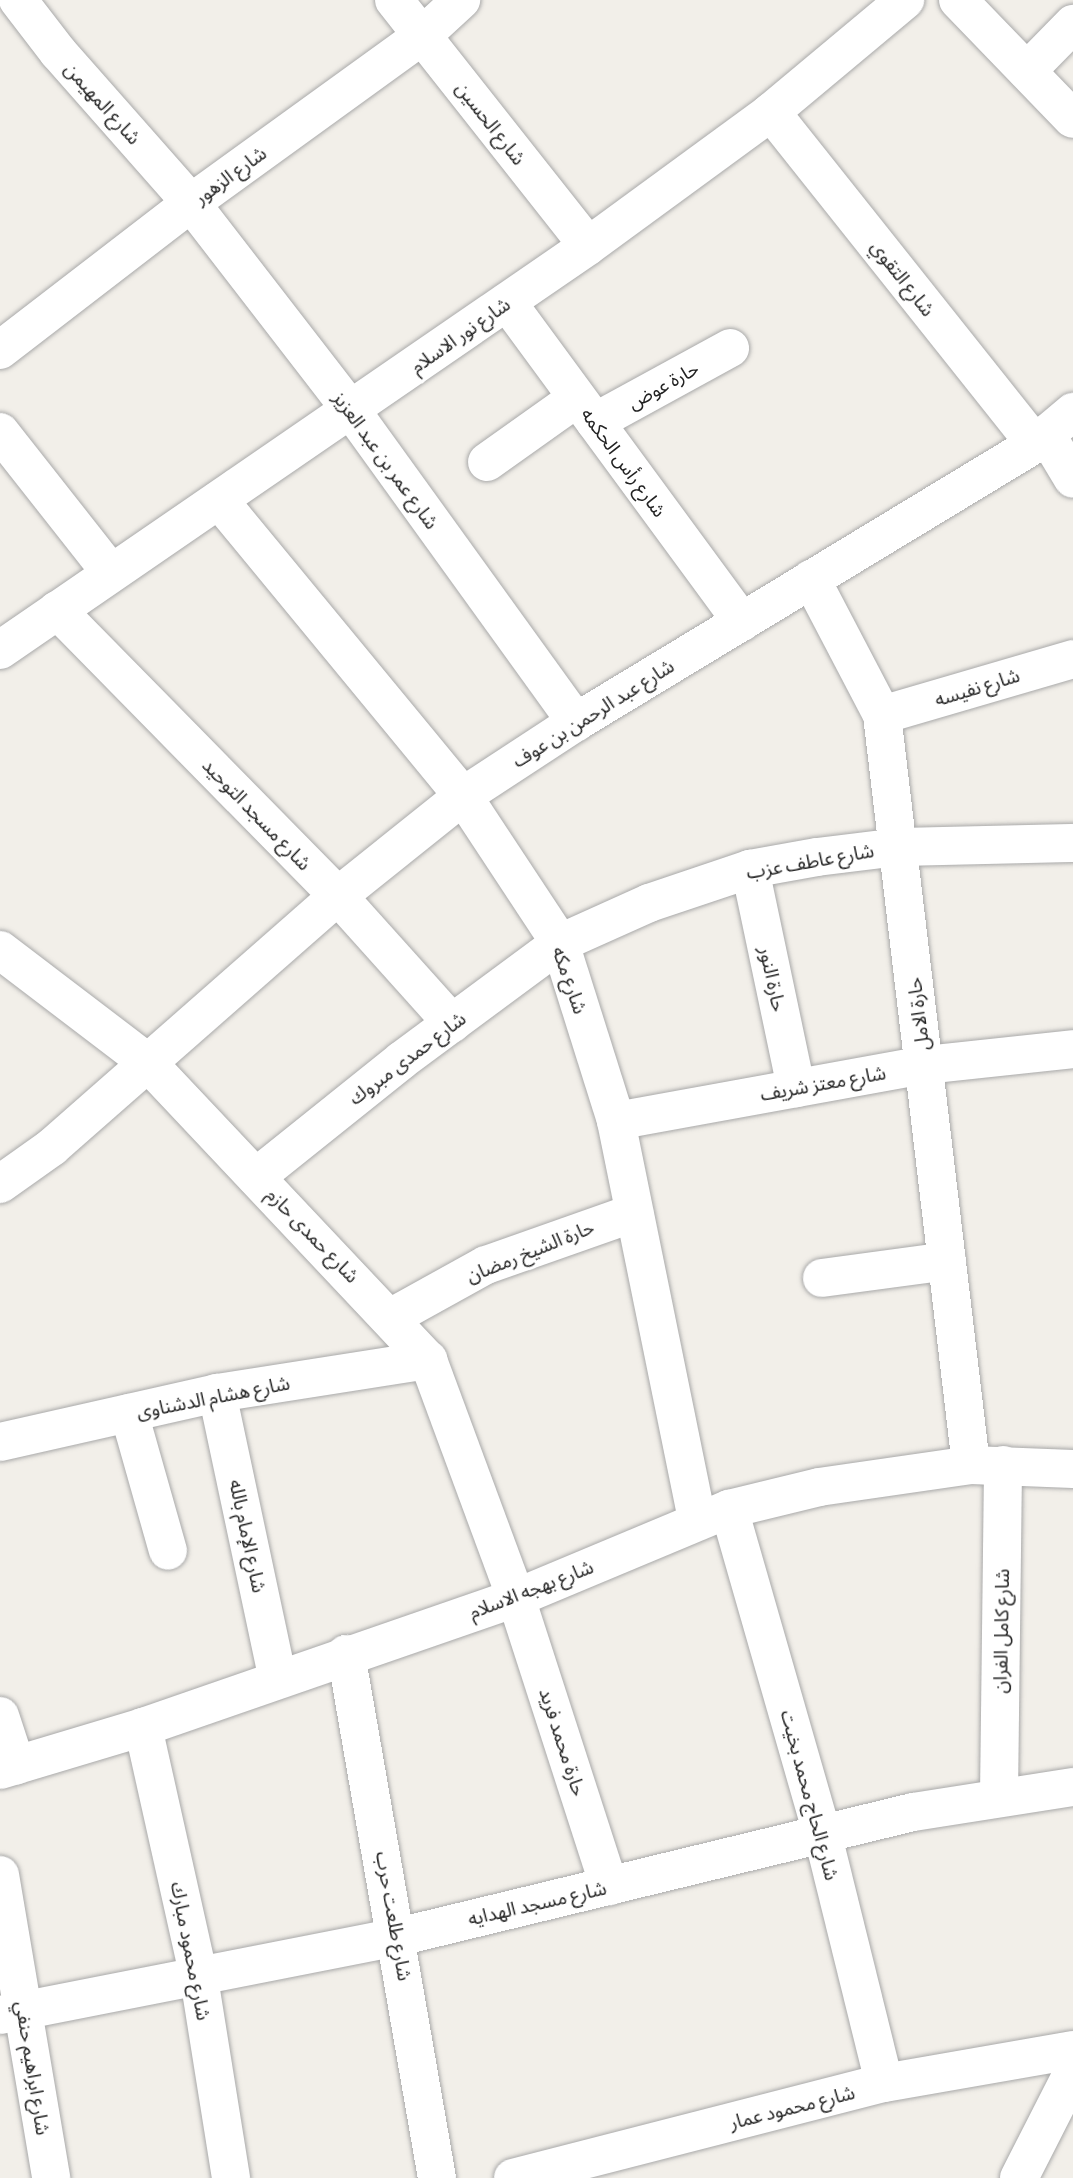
<!DOCTYPE html>
<html>
<head>
<meta charset="utf-8">
<style>
  body { margin:0 }
  #map { position:relative; width:1073px; height:2178px; overflow:hidden; background:#f2efe9; font-family:Commissioner,"Noto Sans Arabic",sans-serif }
  div>[style] { position:absolute }
  .roads { filter:drop-shadow(0 0 2px #a9a9a9) drop-shadow(0 0 2px #a9a9a9) }
  .minor>* { height:38px; margin:-19px; padding:0 19px; transform-origin:19px; border-radius:19px; background:#fff }
  span { translate:-50% -50%; white-space:nowrap; text-align:center; line-height:1.15; -webkit-text-stroke:6px #fff; paint-order:stroke }
  .street-label { font-size:19px; color:#222 }
</style>
</head>
<body>
<div id="map">
  <div class="roads">
    <div class="minor">
      <i style="left:18px;top:0;width:66px;rotate:52.4deg"></i>
      <i style="left:58px;top:52px;width:201px;rotate:48.6deg"></i>
      <i style="left:191px;top:203px;width:262px;rotate:52.3deg"></i>
      <i style="left:351px;top:410px;width:385px;rotate:54.2deg"></i>
      <i style="left:394px;top:0;width:313px;rotate:51.7deg"></i>
      <i style="left:958px;top:0;width:165px;rotate:46deg"></i>
      <i style="left:1027px;top:71px;width:66px;rotate:-45.6deg"></i>
      <i style="left:771px;top:112px;width:424px;rotate:51.5deg"></i>
      <i style="left:507px;top:302px;width:397px;rotate:53.7deg"></i>
      <i style="left:0;top:350px;width:241px;rotate:-37.6deg"></i>
      <i style="left:191px;top:203px;width:286px;rotate:-35.9deg"></i>
      <i style="left:423px;top:35px;width:52px;rotate:-42.6deg"></i>
      <i style="left:595px;top:422px;width:154px;rotate:-28.7deg"></i>
      <i style="left:0;top:432px;width:179px;rotate:51.8deg"></i>
      <i style="left:1046px;top:434px;width:52px;rotate:59deg"></i>
      <i style="left:487px;top:462px;width:110px;rotate:-35.4deg"></i>
      <i style="left:219px;top:500px;width:384px;rotate:50.5deg"></i>
      <i style="left:463px;top:796px;width:176px;rotate:56.6deg"></i>
      <i style="left:560px;top:943px;width:187px;rotate:72.5deg"></i>
      <i style="left:616px;top:1121px;width:407px;rotate:78.5deg"></i>
      <i style="left:811px;top:579px;width:153px;rotate:62.4deg"></i>
      <i style="left:882px;top:715px;width:755px;rotate:83.23deg"></i>
      <i style="left:57px;top:610px;width:401px;rotate:45.5deg"></i>
      <i style="left:338px;top:896px;width:171px;rotate:48.1deg"></i>
      <i style="left:0;top:650px;width:713px;rotate:-34.49deg"></i>
      <i style="left:588px;top:246px;width:227px;rotate:-36.2deg"></i>
      <i style="left:771px;top:112px;width:175px;rotate:-39.9deg"></i>
      <i style="left:882px;top:715px;width:199px;rotate:-16.3deg"></i>
      <i style="left:750px;top:869px;width:224px;rotate:78.1deg"></i>
      <i style="left:0;top:950px;width:185px;rotate:37.3deg"></i>
      <i style="left:147px;top:1062px;width:410px;rotate:46.7deg"></i>
      <i style="left:428px;top:1360px;width:254px;rotate:69.7deg"></i>
      <i style="left:516px;top:1598px;width:303px;rotate:72.1deg"></i>
      <i style="left:616px;top:1121px;width:313px;rotate:-10.3deg"></i>
      <i style="left:924px;top:1065px;width:150px;rotate:-6.1deg"></i>
      <i style="left:256px;top:1177px;width:187px;rotate:-38.7deg"></i>
      <i style="left:402px;top:1060px;width:197px;rotate:-36.5deg"></i>
      <i style="left:560px;top:943px;width:98px;rotate:-24.2deg"></i>
      <i style="left:649px;top:903px;width:107px;rotate:-18.6deg"></i>
      <i style="left:750px;top:869px;width:68px;rotate:-10.2deg"></i>
      <i style="left:817px;top:857px;width:82px;rotate:-7deg"></i>
      <i style="left:898px;top:847px;width:175px;rotate:-1.3deg"></i>
      <i style="left:0;top:1184px;width:64px;rotate:-35.4deg"></i>
      <i style="left:52px;top:1147px;width:381px;rotate:-41.3deg"></i>
      <i style="left:338px;top:896px;width:160px;rotate:-38.7deg"></i>
      <i style="left:463px;top:796px;width:135px;rotate:-33.2deg"></i>
      <i style="left:576px;top:722px;width:537px;rotate:-31.2deg"></i>
      <i style="left:1035px;top:444px;width:50px;rotate:-40.1deg"></i>
      <i style="left:822px;top:1278px;width:126px;rotate:-7.7deg"></i>
      <i style="left:392px;top:1317px;width:107px;rotate:-29deg"></i>
      <i style="left:486px;top:1265px;width:157px;rotate:-19.4deg"></i>
      <i style="left:217px;top:1393px;width:292px;rotate:78deg"></i>
      <i style="left:129px;top:1413px;width:143px;rotate:74.2deg"></i>
      <i style="left:0;top:1442px;width:222px;rotate:-12.7deg"></i>
      <i style="left:217px;top:1393px;width:214px;rotate:-8.9deg"></i>
      <i style="left:729px;top:1509px;width:340px;rotate:74deg"></i>
      <i style="left:823px;top:1836px;width:254px;rotate:76.1deg"></i>
      <i style="left:346px;top:1654px;width:532px;rotate:80.15deg"></i>
      <i style="left:0;top:1716px;width:52px;rotate:71.9deg"></i>
      <i style="left:143px;top:1727px;width:257px;rotate:77.4deg"></i>
      <i style="left:199px;top:1978px;width:203px;rotate:80.9deg"></i>
      <i style="left:0;top:1770px;width:149px;rotate:-16.7deg"></i>
      <i style="left:143px;top:1727px;width:395px;rotate:-19.1deg"></i>
      <i style="left:516px;top:1598px;width:231px;rotate:-22.7deg"></i>
      <i style="left:729px;top:1509px;width:93px;rotate:-13.7deg"></i>
      <i style="left:819px;top:1487px;width:154px;rotate:-8.2deg"></i>
      <i style="left:971px;top:1465px;width:102px;rotate:2.2deg"></i>
      <i style="left:999px;top:1796px;width:331px;rotate:-89.3deg"></i>
      <i style="left:0;top:1875px;width:307px;rotate:80.4deg"></i>
      <i style="left:0;top:2015px;width:406px;rotate:-11.1deg"></i>
      <i style="left:398px;top:1937px;width:530px;rotate:-13.64deg"></i>
      <i style="left:913px;top:1812px;width:162px;rotate:-8.9deg"></i>
      <i style="left:513px;top:2178px;width:383px;rotate:-14.4deg"></i>
      <i style="left:884px;top:2083px;width:192px;rotate:-9.9deg"></i>
      <i style="left:1019px;top:2178px;width:119px;rotate:-63deg"></i>
    </div>
  </div>
  <div class="street-label">
    <span style="left:103px;top:103px;rotate:48deg">شارع المهيمن</span>
    <span style="left:491px;top:123px;rotate:52deg">شارع الحسين</span>
    <span style="left:230px;top:175px;rotate:-36deg">شارع الزهور</span>
    <span style="left:903px;top:278px;rotate:52deg">شارع التقوي</span>
    <span style="left:460px;top:335px;rotate:-35deg">شارع نور الاسلام</span>
    <span style="left:663px;top:385px;rotate:-29deg">حارة عوض</span>
    <span style="left:386px;top:460px;rotate:54deg">شارع عمر بن عبد العزيز</span>
    <span style="left:624px;top:462px;rotate:54deg">شارع رأس الحكمه</span>
    <span style="left:977px;top:687px;rotate:-17deg">شارع نفيسه</span>
    <span style="left:593px;top:713px;rotate:-32deg">شارع عبد الرحمن بن عوف</span>
    <span style="left:257px;top:814px;rotate:46deg">شارع مسجد التوحيد</span>
    <span style="left:810px;top:861px;rotate:-10deg">شارع عاطف عزب</span>
    <span style="left:773px;top:979px;rotate:78deg">حارة النور</span>
    <span style="left:570px;top:980px;rotate:71deg">شارع مكه</span>
    <span style="left:918px;top:1014px;rotate:-97deg">حارة الامل</span>
    <span style="left:407px;top:1058px;rotate:-37deg">شارع حمدى مبروك</span>
    <span style="left:823px;top:1083px;rotate:-10deg">شارع معتز شريف</span>
    <span style="left:313px;top:1235px;rotate:46deg">شارع حمدى حازم</span>
    <span style="left:530px;top:1251px;rotate:-22deg">حارة الشيخ رمضان</span>
    <span style="left:213px;top:1397px;rotate:-11deg">شارع هشام الدشناوى</span>
    <span style="left:248px;top:1536px;rotate:78deg">شارع الإمام بالله</span>
    <span style="left:531px;top:1589px;rotate:-21deg">شارع بهجه الاسلام</span>
    <span style="left:1001px;top:1631px;rotate:-89deg">شارع كامل الفران</span>
    <span style="left:563px;top:1742px;rotate:72deg">حارة محمد فريد</span>
    <span style="left:810px;top:1795px;rotate:75deg">شارع الحاج محمد بخيت</span>
    <span style="left:537px;top:1903px;rotate:-13deg">شارع مسجد الهدايه</span>
    <span style="left:394px;top:1916px;rotate:80deg">شارع طلعت حرب</span>
    <span style="left:191px;top:1951px;rotate:79deg">شارع محمود مبارك</span>
    <span style="left:33px;top:2068px;rotate:81deg">شارع ابراهيم حنفي</span>
    <span style="left:792px;top:2107px;rotate:-14deg">شارع محمود عمار</span>
  </div>
</div>
</body>
</html>
